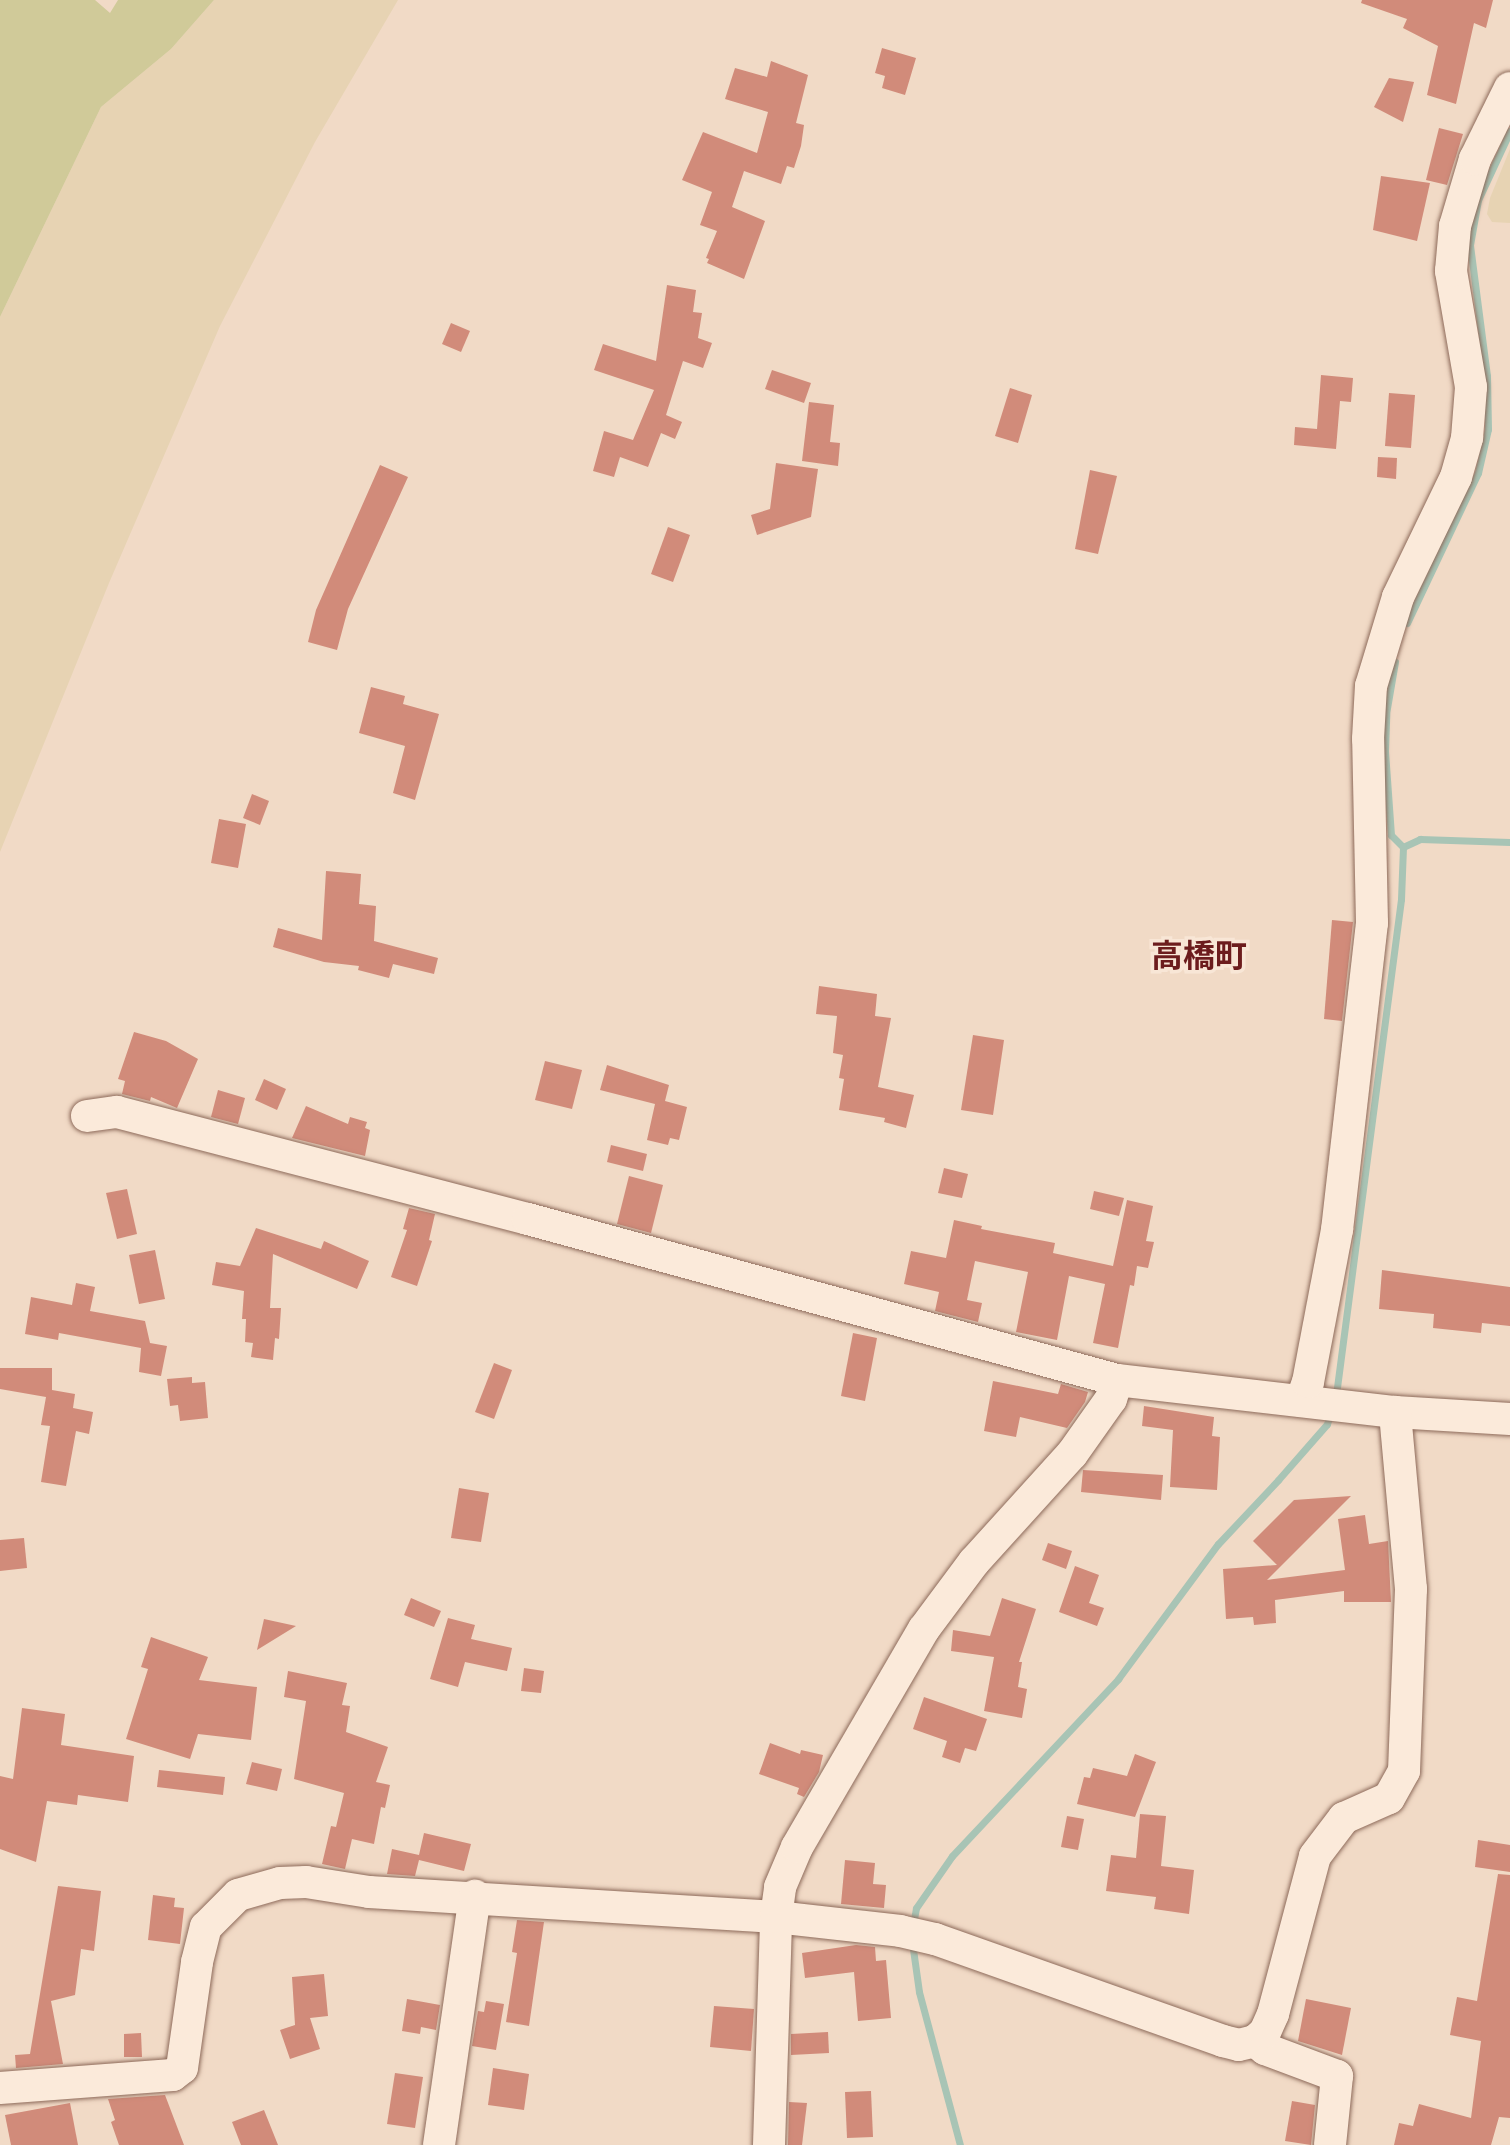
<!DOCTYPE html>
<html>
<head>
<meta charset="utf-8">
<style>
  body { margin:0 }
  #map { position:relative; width:1510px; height:2145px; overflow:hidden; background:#f1dac6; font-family:Spectral,"Noto Sans JP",serif }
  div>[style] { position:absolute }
  .farmland>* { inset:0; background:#e7d3b3 }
  .green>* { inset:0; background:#d0ca99 }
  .stream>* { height:7px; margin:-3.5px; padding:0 3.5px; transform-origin:3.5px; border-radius:3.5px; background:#a8c4b5 }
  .building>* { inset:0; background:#d18b7a }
  .roads { filter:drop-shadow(0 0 2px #8d6a5a) drop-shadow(0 0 2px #8d6a5a) }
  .minor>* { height:32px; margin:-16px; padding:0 16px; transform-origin:16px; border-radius:16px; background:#fbeada }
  span { translate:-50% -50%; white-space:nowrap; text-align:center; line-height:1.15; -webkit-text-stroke:7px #f8e6d6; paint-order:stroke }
  .quarter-label { font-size:32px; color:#6c1c1d; font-weight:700 }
</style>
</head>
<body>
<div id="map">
  <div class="farmland">
    <i style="clip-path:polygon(214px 0,398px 0,315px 142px,220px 326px,109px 583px,0 852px,0 317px,101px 107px,171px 49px)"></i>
    <i style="clip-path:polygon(1510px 149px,1510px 223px,1492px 222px,1487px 214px,1490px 198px)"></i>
  </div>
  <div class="green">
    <i style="clip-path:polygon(0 0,95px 0,110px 13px,118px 0,214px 0,171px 49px,101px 107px,0 317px)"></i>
  </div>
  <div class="stream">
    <i style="left:1407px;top:623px;width:166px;rotate:-64.7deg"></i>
    <i style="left:1478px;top:473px;width:45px;rotate:-77.2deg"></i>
    <i style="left:1488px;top:429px;width:53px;rotate:-91.1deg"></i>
    <i style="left:1487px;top:376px;width:132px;rotate:-97.4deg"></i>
    <i style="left:1470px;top:245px;width:46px;rotate:-79.9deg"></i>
    <i style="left:1478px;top:200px;width:76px;rotate:-65.1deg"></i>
    <i style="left:1403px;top:847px;width:19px;rotate:-25deg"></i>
    <i style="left:1420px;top:839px;width:90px;rotate:1.9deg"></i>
    <i style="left:1336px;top:1395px;width:500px;rotate:-82.53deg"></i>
    <i style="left:1401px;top:899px;width:52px;rotate:-87.8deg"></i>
    <i style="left:1403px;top:847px;width:17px;rotate:-135deg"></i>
    <i style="left:1391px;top:835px;width:84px;rotate:-94.1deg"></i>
    <i style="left:1385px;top:751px;width:37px;rotate:-88deg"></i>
    <i style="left:1386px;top:714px;width:53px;rotate:-80.2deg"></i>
    <i style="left:913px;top:1925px;width:17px;rotate:-80deg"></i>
    <i style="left:916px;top:1908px;width:63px;rotate:-55.3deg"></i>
    <i style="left:952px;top:1856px;width:243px;rotate:-46.8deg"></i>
    <i style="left:1118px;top:1679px;width:168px;rotate:-53.5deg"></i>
    <i style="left:1218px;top:1544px;width:88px;rotate:-46.8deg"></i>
    <i style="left:1278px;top:1480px;width:74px;rotate:-48.8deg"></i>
    <i style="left:1327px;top:1424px;width:10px;rotate:-73deg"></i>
    <i style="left:912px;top:1942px;width:50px;rotate:82deg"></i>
    <i style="left:919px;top:1992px;width:158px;rotate:75deg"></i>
  </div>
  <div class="building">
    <i style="clip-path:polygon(1362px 0,1493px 0,1486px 28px,1474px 23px,1456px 104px,1427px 95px,1438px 46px,1403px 28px,1407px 19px,1361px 3px)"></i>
    <i style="clip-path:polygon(882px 48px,916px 58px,905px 95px,882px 88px,885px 76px,875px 73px)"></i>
    <i style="clip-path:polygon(771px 61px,808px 75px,796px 123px,804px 125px,801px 146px,794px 168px,787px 166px,781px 184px,744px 171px,732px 207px,765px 221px,744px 279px,707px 263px,709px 259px,706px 258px,717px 231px,700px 225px,712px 192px,682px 180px,703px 132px,757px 153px,768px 112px,725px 99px,735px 68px,767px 77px)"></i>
    <i style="clip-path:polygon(1389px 78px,1414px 82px,1403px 122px,1374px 107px)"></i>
    <i style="clip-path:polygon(1439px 128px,1463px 134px,1447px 185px,1426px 180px)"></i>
    <i style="clip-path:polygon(1381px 176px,1430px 183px,1417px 241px,1373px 230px)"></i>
    <i style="clip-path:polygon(667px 285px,696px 290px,693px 312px,702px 313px,698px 338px,712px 343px,703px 368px,683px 361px,666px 415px,682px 422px,675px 439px,661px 433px,648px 467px,620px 457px,614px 477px,593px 471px,604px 431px,633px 440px,654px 390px,594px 370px,603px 344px,656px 361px)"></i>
    <i style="clip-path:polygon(451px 323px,470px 331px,461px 352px,442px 344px)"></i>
    <i style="clip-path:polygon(772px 370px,811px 383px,804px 403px,765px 389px)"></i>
    <i style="clip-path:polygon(1321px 375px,1353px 378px,1351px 402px,1340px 401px,1336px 449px,1294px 445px,1295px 427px,1317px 429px)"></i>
    <i style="clip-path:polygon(1010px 388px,1032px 395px,1018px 443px,995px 436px)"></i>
    <i style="clip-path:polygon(1389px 393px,1415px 395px,1411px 448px,1385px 446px)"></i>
    <i style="clip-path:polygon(809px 402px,834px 405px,830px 442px,840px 443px,838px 466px,802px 461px)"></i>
    <i style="clip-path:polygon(1378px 457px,1397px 458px,1396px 479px,1377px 477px)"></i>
    <i style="clip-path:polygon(776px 463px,818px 469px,811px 517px,757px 535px,751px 515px,770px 509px)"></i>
    <i style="clip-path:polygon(380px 465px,408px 477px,348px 609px,337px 650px,308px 642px,316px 610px)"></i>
    <i style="clip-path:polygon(1090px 470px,1117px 476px,1098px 554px,1075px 549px)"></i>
    <i style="clip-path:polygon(668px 527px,690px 535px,673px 582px,651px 574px)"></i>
    <i style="clip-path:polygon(371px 687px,405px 696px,403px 704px,439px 714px,415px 800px,393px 793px,405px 746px,359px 733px)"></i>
    <i style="clip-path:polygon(252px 794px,269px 801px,260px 825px,243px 818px)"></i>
    <i style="clip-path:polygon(219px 819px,246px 824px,238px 868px,211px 863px)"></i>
    <i style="clip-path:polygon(326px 871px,361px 874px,359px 904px,376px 906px,374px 941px,438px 958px,434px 974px,393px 964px,389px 978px,358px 970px,359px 966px,324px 962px,273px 947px,278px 928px,322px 940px)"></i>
    <i style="clip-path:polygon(1332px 920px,1353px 922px,1342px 1021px,1324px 1019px)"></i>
    <i style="clip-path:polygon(819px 986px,877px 994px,875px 1016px,891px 1018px,878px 1087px,914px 1095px,906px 1128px,884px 1122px,885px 1118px,839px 1110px,844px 1079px,839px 1078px,843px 1055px,833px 1053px,837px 1016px,816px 1014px)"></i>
    <i style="clip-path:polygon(134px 1032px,166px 1041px,198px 1059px,177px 1108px,151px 1097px,150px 1101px,122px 1094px,125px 1081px,118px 1079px)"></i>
    <i style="clip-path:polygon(973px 1035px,1004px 1040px,993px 1115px,961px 1110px)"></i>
    <i style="clip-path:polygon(545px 1061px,582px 1070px,572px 1109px,535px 1100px)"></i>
    <i style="clip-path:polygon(607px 1065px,669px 1085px,665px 1101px,687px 1107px,679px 1140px,670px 1138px,668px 1145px,647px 1140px,655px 1104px,600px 1090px)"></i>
    <i style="clip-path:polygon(264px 1079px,286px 1089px,277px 1110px,255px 1100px)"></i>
    <i style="clip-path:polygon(218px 1090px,245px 1098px,238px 1124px,211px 1117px)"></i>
    <i style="clip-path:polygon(306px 1106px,348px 1124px,350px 1117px,367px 1122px,365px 1128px,370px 1130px,365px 1156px,292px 1138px)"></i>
    <i style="clip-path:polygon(611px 1145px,647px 1154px,643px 1171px,607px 1162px)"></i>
    <i style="clip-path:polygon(944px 1168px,968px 1174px,962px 1198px,938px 1193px)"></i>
    <i style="clip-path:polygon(629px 1176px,663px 1185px,651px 1233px,617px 1224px)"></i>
    <i style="clip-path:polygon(127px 1189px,137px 1234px,117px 1239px,106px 1193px)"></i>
    <i style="clip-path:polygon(1094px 1191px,1124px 1198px,1119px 1216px,1090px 1209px)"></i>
    <i style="clip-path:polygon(1127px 1200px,1153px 1206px,1146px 1241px,1154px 1242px,1148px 1268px,1137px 1266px,1134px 1286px,1130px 1285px,1118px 1348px,1093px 1343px,1105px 1284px,1069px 1276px,1057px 1340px,1016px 1332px,1028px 1272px,975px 1261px,967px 1300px,982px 1303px,978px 1322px,935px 1311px,939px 1292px,904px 1284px,911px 1251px,946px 1258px,954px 1220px,982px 1226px,981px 1229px,1055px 1243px,1053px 1253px,1113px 1266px)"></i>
    <i style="clip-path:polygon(409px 1208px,435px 1214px,429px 1240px,432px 1241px,417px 1286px,391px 1277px,407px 1230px,403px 1229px)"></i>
    <i style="clip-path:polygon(256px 1228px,321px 1249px,324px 1241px,369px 1261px,357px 1289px,273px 1254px,270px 1308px,281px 1308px,279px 1339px,275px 1338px,273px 1360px,251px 1357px,253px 1343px,245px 1342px,246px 1319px,242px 1319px,244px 1291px,212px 1285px,216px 1262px,240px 1266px)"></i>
    <i style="clip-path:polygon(155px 1250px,165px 1299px,139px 1304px,129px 1255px)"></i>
    <i style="clip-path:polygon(1382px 1270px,1510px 1287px,1510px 1326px,1482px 1323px,1481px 1333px,1433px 1328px,1434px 1314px,1379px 1309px)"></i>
    <i style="clip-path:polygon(76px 1283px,95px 1287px,90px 1311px,145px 1321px,150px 1343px,167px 1346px,161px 1376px,139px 1372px,141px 1348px,59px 1333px,58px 1340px,25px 1334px,31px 1297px,72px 1305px)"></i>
    <i style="clip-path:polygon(853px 1333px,877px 1338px,865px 1401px,841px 1396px)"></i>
    <i style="clip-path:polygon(494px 1363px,512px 1370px,494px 1419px,475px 1412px)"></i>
    <i style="clip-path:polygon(0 1368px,52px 1368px,52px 1390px,75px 1394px,73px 1408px,93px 1412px,89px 1434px,76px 1431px,66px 1486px,41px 1482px,50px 1426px,41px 1425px,46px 1397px,0 1389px)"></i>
    <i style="clip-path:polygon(192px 1377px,192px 1383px,205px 1382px,208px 1418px,180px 1421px,178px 1405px,170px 1406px,167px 1379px)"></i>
    <i style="clip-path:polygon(993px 1381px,1058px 1394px,1061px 1384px,1088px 1392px,1085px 1402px,1067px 1428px,1020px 1417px,1016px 1437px,984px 1431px)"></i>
    <i style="clip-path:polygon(1144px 1406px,1214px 1417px,1212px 1436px,1220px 1437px,1217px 1490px,1170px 1487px,1173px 1430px,1142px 1426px)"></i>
    <i style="clip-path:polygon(1083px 1470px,1163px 1475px,1161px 1500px,1081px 1492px)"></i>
    <i style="clip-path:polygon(459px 1488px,489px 1493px,481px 1542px,451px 1538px)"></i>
    <i style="clip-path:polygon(1351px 1496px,1267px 1580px,1345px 1570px,1338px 1519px,1365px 1515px,1369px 1544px,1388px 1541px,1391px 1602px,1344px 1602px,1344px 1591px,1275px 1600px,1276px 1623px,1254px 1625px,1253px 1617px,1226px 1619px,1223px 1569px,1277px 1565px,1253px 1541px,1294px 1500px)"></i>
    <i style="clip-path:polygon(24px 1538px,27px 1568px,0 1571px,0 1540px)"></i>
    <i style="clip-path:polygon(1048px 1543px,1072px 1551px,1066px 1569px,1042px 1560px)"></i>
    <i style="clip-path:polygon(1075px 1566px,1099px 1575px,1089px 1603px,1104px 1608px,1097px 1626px,1059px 1612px)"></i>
    <i style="clip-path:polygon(411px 1598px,441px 1611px,434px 1627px,404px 1615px)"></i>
    <i style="clip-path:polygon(1002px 1598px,1036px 1609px,1019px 1662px,1022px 1662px,1018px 1687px,1027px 1689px,1022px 1718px,984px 1711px,994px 1657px,951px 1651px,953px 1630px,990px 1636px)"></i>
    <i style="clip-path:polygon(448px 1618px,475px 1625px,471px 1639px,512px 1648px,507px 1671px,465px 1662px,458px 1687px,430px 1679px)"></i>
    <i style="clip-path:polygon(264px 1619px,296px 1626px,257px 1650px)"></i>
    <i style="clip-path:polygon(151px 1637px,208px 1657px,199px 1680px,257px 1687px,251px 1740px,198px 1734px,190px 1759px,126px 1739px,148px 1669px,141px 1667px)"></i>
    <i style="clip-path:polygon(524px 1668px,544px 1671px,541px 1693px,521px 1691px)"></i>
    <i style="clip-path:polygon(288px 1671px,347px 1683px,342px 1705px,350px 1706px,346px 1732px,388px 1747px,376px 1782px,390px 1785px,385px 1808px,381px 1807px,374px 1844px,352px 1839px,345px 1869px,322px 1864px,331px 1826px,336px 1827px,344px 1793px,294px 1779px,306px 1701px,284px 1697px)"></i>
    <i style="clip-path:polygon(924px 1697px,987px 1719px,976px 1751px,965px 1748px,960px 1763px,942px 1757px,947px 1741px,913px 1729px)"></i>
    <i style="clip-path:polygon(22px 1708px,65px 1714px,61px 1745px,134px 1756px,128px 1802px,78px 1795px,77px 1805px,47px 1801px,36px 1862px,0 1849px,0 1776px,13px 1779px)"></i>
    <i style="clip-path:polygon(770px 1743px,800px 1754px,801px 1750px,823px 1755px,819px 1772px,804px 1797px,797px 1794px,799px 1788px,759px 1774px)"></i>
    <i style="clip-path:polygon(1135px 1754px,1156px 1762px,1135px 1817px,1077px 1804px,1084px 1777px,1090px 1778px,1093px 1768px,1127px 1776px)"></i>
    <i style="clip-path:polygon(252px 1762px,282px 1769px,277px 1791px,246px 1784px)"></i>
    <i style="clip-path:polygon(159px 1770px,225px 1777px,223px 1795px,157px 1787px)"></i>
    <i style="clip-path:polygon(1140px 1814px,1166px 1816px,1161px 1866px,1194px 1870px,1189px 1914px,1154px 1909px,1156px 1897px,1106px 1891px,1111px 1855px,1136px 1858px)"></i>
    <i style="clip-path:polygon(1067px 1816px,1084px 1819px,1078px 1850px,1061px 1847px)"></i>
    <i style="clip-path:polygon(424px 1833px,471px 1844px,464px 1871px,419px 1860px,415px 1876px,387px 1874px,392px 1849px,419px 1855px)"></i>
    <i style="clip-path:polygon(1478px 1840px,1510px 1845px,1510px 1872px,1475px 1867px)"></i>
    <i style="clip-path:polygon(845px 1860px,875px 1863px,873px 1884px,886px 1885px,884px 1908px,841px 1904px)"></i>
    <i style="clip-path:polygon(1498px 1874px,1510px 1875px,1510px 2118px,1499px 2117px,1491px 2145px,1394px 2145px,1399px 2123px,1413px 2126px,1419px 2104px,1471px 2118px,1481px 2041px,1450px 2035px,1457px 1997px,1477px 2001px)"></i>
    <i style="clip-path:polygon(58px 1886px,101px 1891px,94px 1951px,81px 1949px,75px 1995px,51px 2001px,63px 2064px,16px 2068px,15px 2055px,30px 2054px)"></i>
    <i style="clip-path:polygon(153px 1895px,175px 1898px,174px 1907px,184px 1908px,180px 1944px,148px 1940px)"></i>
    <i style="clip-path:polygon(517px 1920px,544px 1922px,529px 2026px,506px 2022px,517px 1953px,512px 1952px)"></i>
    <i style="clip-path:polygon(856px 1945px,875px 1947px,876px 1961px,886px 1960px,891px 2018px,858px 2021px,854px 1972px,805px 1978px,802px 1953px)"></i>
    <i style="clip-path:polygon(324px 1974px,328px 2016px,310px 2018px,320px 2049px,290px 2059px,280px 2030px,295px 2025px,292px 1977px)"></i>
    <i style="clip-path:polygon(407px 1999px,440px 2005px,436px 2030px,421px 2027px,420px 2034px,402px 2031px)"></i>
    <i style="clip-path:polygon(1306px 1999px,1351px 2008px,1342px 2055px,1298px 2041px)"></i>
    <i style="clip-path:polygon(486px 2001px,504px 2004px,496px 2050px,472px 2046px,478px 2011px,484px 2012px)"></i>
    <i style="clip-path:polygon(714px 2006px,754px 2009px,751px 2051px,710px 2047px)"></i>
    <i style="clip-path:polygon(828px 2032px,829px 2053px,791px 2055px,791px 2034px)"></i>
    <i style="clip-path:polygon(141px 2033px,142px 2057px,124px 2057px,124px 2034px)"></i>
    <i style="clip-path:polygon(493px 2068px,529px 2074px,524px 2110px,488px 2105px)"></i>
    <i style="clip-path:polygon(395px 2073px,423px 2077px,415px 2128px,387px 2124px)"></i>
    <i style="clip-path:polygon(871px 2091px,873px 2137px,847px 2138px,845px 2092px)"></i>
    <i style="clip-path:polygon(165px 2095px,184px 2145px,119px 2145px,111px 2122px,115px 2120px,108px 2099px)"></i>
    <i style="clip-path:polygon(1292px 2101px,1315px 2105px,1311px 2145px,1285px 2141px)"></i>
    <i style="clip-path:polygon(789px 2102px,807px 2103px,802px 2145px,788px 2145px)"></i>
    <i style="clip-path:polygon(70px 2103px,78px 2145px,11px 2145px,5px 2115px)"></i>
    <i style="clip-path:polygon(264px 2110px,278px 2145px,241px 2145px,232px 2122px)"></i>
  </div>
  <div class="roads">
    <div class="minor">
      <i style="left:87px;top:1116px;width:30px;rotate:-8deg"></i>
      <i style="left:117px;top:1112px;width:425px;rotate:14.6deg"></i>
      <i style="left:528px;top:1219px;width:611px;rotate:15.29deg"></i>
      <i style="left:1117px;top:1380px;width:280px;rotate:6.6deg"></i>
      <i style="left:1395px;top:1412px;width:115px;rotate:3.5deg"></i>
      <i style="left:1301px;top:1401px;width:20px;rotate:-70deg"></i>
      <i style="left:1308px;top:1382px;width:155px;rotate:-79.2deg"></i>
      <i style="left:1337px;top:1230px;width:309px;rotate:-83.5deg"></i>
      <i style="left:1372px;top:923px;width:184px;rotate:-91.2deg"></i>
      <i style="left:1368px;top:739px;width:53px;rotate:-86.8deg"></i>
      <i style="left:1371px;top:686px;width:93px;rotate:-73.1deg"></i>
      <i style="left:1398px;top:597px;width:133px;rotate:-64.2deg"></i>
      <i style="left:1456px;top:477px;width:41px;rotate:-74.2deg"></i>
      <i style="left:1467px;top:438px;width:51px;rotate:-85.5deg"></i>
      <i style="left:1471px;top:387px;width:118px;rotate:-99.8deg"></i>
      <i style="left:1451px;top:271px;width:45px;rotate:-84.9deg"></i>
      <i style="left:1455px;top:226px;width:70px;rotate:-73.4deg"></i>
      <i style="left:1475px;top:159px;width:79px;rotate:-63.8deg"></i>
      <i style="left:1255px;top:2041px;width:13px;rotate:39deg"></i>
      <i style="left:1265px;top:2049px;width:77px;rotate:20.6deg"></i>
      <i style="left:1337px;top:2076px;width:69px;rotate:95.8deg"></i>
      <i style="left:0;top:2088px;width:173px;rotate:-4.3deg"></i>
      <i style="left:173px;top:2075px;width:11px;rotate:-38deg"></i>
      <i style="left:182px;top:2068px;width:107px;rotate:-81.9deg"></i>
      <i style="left:197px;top:1962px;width:36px;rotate:-76deg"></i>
      <i style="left:206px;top:1927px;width:45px;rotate:-45deg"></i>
      <i style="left:238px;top:1895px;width:44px;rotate:-15.9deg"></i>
      <i style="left:280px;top:1883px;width:26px;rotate:-2deg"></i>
      <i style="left:306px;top:1882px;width:64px;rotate:9deg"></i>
      <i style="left:369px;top:1892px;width:408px;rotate:3.5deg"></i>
      <i style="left:776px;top:1917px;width:125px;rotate:6.4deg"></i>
      <i style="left:900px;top:1931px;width:36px;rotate:13deg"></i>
      <i style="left:935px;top:1939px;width:306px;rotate:19.5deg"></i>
      <i style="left:1223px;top:2041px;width:16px;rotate:14deg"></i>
      <i style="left:1239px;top:2045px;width:16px;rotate:-14deg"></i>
      <i style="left:1255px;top:2041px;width:13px;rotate:-42deg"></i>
      <i style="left:1265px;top:2032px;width:20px;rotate:-66deg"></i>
      <i style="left:1273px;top:2014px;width:163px;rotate:-75.1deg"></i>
      <i style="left:1315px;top:1856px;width:48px;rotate:-52.7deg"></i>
      <i style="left:1344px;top:1818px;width:49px;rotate:-24deg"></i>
      <i style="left:1389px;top:1798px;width:31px;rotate:-61deg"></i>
      <i style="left:1404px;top:1771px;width:182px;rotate:-87.8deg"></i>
      <i style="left:1411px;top:1589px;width:178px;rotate:-95.2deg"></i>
      <i style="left:439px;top:2145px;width:252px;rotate:-81.8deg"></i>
      <i style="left:769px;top:2145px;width:228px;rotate:-88.2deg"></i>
      <i style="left:776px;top:1917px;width:30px;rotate:-82deg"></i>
      <i style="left:780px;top:1887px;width:43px;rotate:-67deg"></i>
      <i style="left:797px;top:1847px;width:252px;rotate:-59.8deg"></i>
      <i style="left:924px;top:1629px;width:84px;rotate:-53.3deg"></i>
      <i style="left:974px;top:1562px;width:146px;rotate:-47.8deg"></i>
      <i style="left:1072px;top:1454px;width:67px;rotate:-54.7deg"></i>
      <i style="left:1111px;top:1399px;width:20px;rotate:-72deg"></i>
    </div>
  </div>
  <div class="quarter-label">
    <span style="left:1199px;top:958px">高橋町</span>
  </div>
</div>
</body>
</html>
